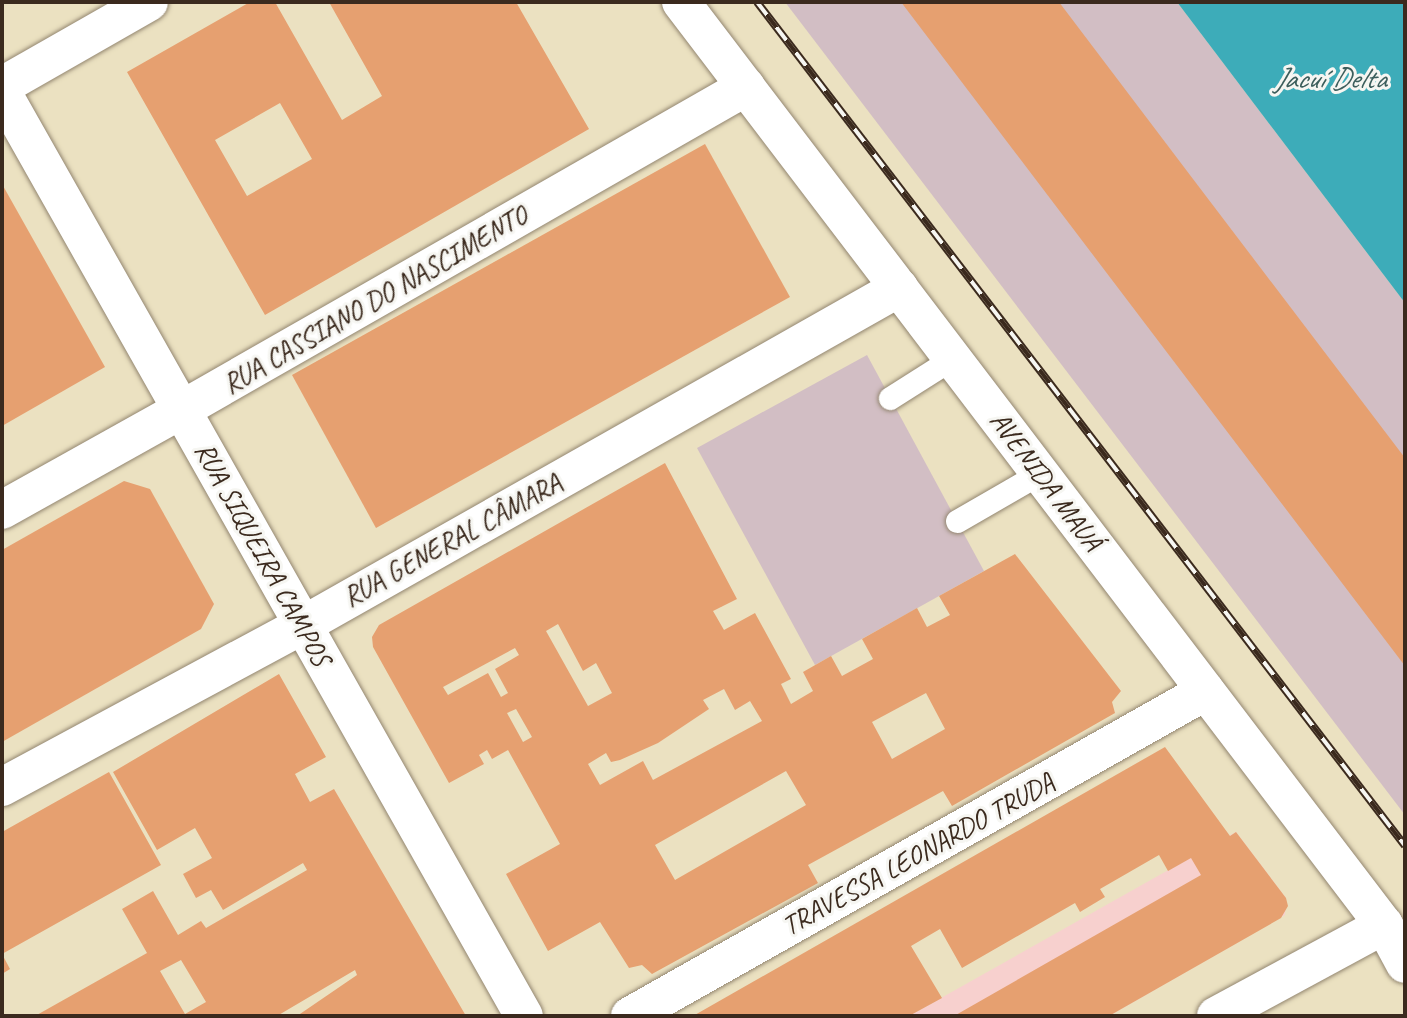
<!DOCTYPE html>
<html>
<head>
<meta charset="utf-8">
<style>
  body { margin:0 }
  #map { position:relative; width:1407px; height:1018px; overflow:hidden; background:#ebe1c1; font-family:Caveat,sans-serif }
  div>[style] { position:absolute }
  .built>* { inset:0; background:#f7d0ce }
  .industrial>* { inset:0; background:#d2bec4 }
  .water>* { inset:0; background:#3dacb9 }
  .building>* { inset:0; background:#e6a070 }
  .roads { filter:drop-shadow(0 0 2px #938670) drop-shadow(0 0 2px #938670) }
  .lane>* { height:23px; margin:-11.5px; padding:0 11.5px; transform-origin:11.5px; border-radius:11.5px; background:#fff }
  .street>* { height:38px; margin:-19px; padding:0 19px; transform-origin:19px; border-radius:19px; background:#fff }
  .secondary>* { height:38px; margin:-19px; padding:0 19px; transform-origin:19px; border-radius:19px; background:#fff }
  .rail>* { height:8px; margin-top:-4px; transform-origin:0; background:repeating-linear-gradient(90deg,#f6f6f2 0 16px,#3b2a1e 0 32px); box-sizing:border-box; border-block:2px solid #3b2a1e }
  span { translate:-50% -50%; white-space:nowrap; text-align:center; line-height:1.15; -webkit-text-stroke:6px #f6f6f2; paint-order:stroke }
  .street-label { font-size:28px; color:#3b2a1e }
  .water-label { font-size:30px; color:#3c5e5c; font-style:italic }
  .frame { position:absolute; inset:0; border:4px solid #3b2a1e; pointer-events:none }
</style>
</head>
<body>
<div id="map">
  <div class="built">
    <i style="clip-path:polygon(1236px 832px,1286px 898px,1285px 915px,1109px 1016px,909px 1016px)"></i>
  </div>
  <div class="industrial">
    <i style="clip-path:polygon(785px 2px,1177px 2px,1405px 303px,1405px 815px)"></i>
    <i style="clip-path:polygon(867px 355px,984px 571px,815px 665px,697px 448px)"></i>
  </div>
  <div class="water">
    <i style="clip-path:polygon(1177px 2px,1405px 2px,1405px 303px)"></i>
  </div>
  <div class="building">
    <i style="clip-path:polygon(evenodd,250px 2px,275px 2px,342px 120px,382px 96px,329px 2px,516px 2px,589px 129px,265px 315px,127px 72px,250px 2px,280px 103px,312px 159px,247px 196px,215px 140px,280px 103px)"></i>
    <i style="clip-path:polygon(901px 2px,1059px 2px,1193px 179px,1405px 458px,1405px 666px)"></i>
    <i style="clip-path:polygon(705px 144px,790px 297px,376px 528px,292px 375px)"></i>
    <i style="clip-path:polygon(2px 184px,105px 367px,2px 426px)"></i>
    <i style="clip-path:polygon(evenodd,665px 463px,737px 599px,713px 611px,724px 630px,755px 613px,791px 679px,781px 684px,791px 704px,813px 691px,803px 672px,831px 656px,842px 676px,873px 659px,862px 639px,917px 608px,927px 627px,950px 615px,939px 596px,1015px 554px,1121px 691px,1112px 702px,1115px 713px,952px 806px,943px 791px,808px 865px,818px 883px,652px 974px,642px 965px,629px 968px,600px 922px,548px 951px,506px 874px,560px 844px,508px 750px,492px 759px,487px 750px,479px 755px,484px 764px,449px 783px,373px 647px,372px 637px,379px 625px,665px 463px,558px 624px,583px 671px,596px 663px,612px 693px,588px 706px,546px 631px,558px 624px,665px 463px,515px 648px,519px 655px,495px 669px,508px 693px,501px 697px,488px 673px,448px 695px,443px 687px,515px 648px,665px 463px,724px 689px,735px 710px,750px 701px,762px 721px,653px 780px,643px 761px,600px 785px,588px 764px,606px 753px,611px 762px,620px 760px,658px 743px,709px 709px,703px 700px,724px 689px,665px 463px,926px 693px,945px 729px,892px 759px,872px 722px,926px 693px,665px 463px,516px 709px,532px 737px,523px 742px,507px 713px,516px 709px,665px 463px,786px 771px,806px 805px,675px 880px,655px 845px,786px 771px)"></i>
    <i style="clip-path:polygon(124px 481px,150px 489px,214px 604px,201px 629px,2px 742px,2px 550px)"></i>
    <i style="clip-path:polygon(evenodd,279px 674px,326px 757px,295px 774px,310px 802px,334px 789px,466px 1016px,297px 1016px,357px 975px,355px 970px,277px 1016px,35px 1016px,147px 953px,122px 909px,153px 891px,178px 935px,201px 921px,206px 928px,307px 870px,303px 863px,223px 910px,211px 890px,196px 898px,183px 874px,212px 858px,195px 828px,157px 850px,113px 772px,279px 674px,181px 960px,206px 1002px,185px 1014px,160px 971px,181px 960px)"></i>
    <i style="clip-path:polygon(1165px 747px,1230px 836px,1236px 832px,1286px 898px,1288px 906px,1281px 918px,1109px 1016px,954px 1016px,1201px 875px,1191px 858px,1168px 871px,1159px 855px,1100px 889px,1105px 897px,1080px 912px,1075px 903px,962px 968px,940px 929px,911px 946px,942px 998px,909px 1016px,693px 1016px)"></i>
    <i style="clip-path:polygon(109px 772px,161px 865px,2px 954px,10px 969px,2px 974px,2px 832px)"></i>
  </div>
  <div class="roads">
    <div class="lane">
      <i style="left:890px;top:398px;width:75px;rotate:-32.4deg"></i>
      <i style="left:957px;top:521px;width:96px;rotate:-30deg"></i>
    </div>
    <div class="street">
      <i style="left:2px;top:86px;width:169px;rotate:-29.7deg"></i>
      <i style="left:2px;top:510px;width:205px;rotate:-29.2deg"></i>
      <i style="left:2px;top:787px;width:342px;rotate:-28.3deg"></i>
    </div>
    <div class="secondary">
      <i style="left:681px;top:2px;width:1160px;rotate:52.71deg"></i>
      <i style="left:1384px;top:925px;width:44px;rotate:61.7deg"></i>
      <i style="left:2px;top:92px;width:1061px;rotate:60.54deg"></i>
      <i style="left:181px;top:410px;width:651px;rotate:-29.76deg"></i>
      <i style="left:303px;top:625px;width:685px;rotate:-29.49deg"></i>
      <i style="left:630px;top:1016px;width:661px;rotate:-29.43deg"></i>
      <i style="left:1216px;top:1016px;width:191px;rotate:-28.4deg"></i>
    </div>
  </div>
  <div class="rail">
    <i style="left:757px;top:2px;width:1064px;rotate:52.48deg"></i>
  </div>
  <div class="street-label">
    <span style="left:375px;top:300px;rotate:-30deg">RUA CASSIANO DO NASCIMENTO</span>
    <span style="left:1046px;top:481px;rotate:53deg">AVENIDA MAUÁ</span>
    <span style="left:452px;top:540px;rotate:-29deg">RUA GENERAL CÂMARA</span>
    <span style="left:263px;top:554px;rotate:61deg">RUA SIQUEIRA CAMPOS</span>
    <span style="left:918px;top:854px;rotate:-29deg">TRAVESSA LEONARDO TRUDA</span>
  </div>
  <div class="water-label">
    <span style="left:1330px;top:78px">Jacuí Delta</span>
  </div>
  <div class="frame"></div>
</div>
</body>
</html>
